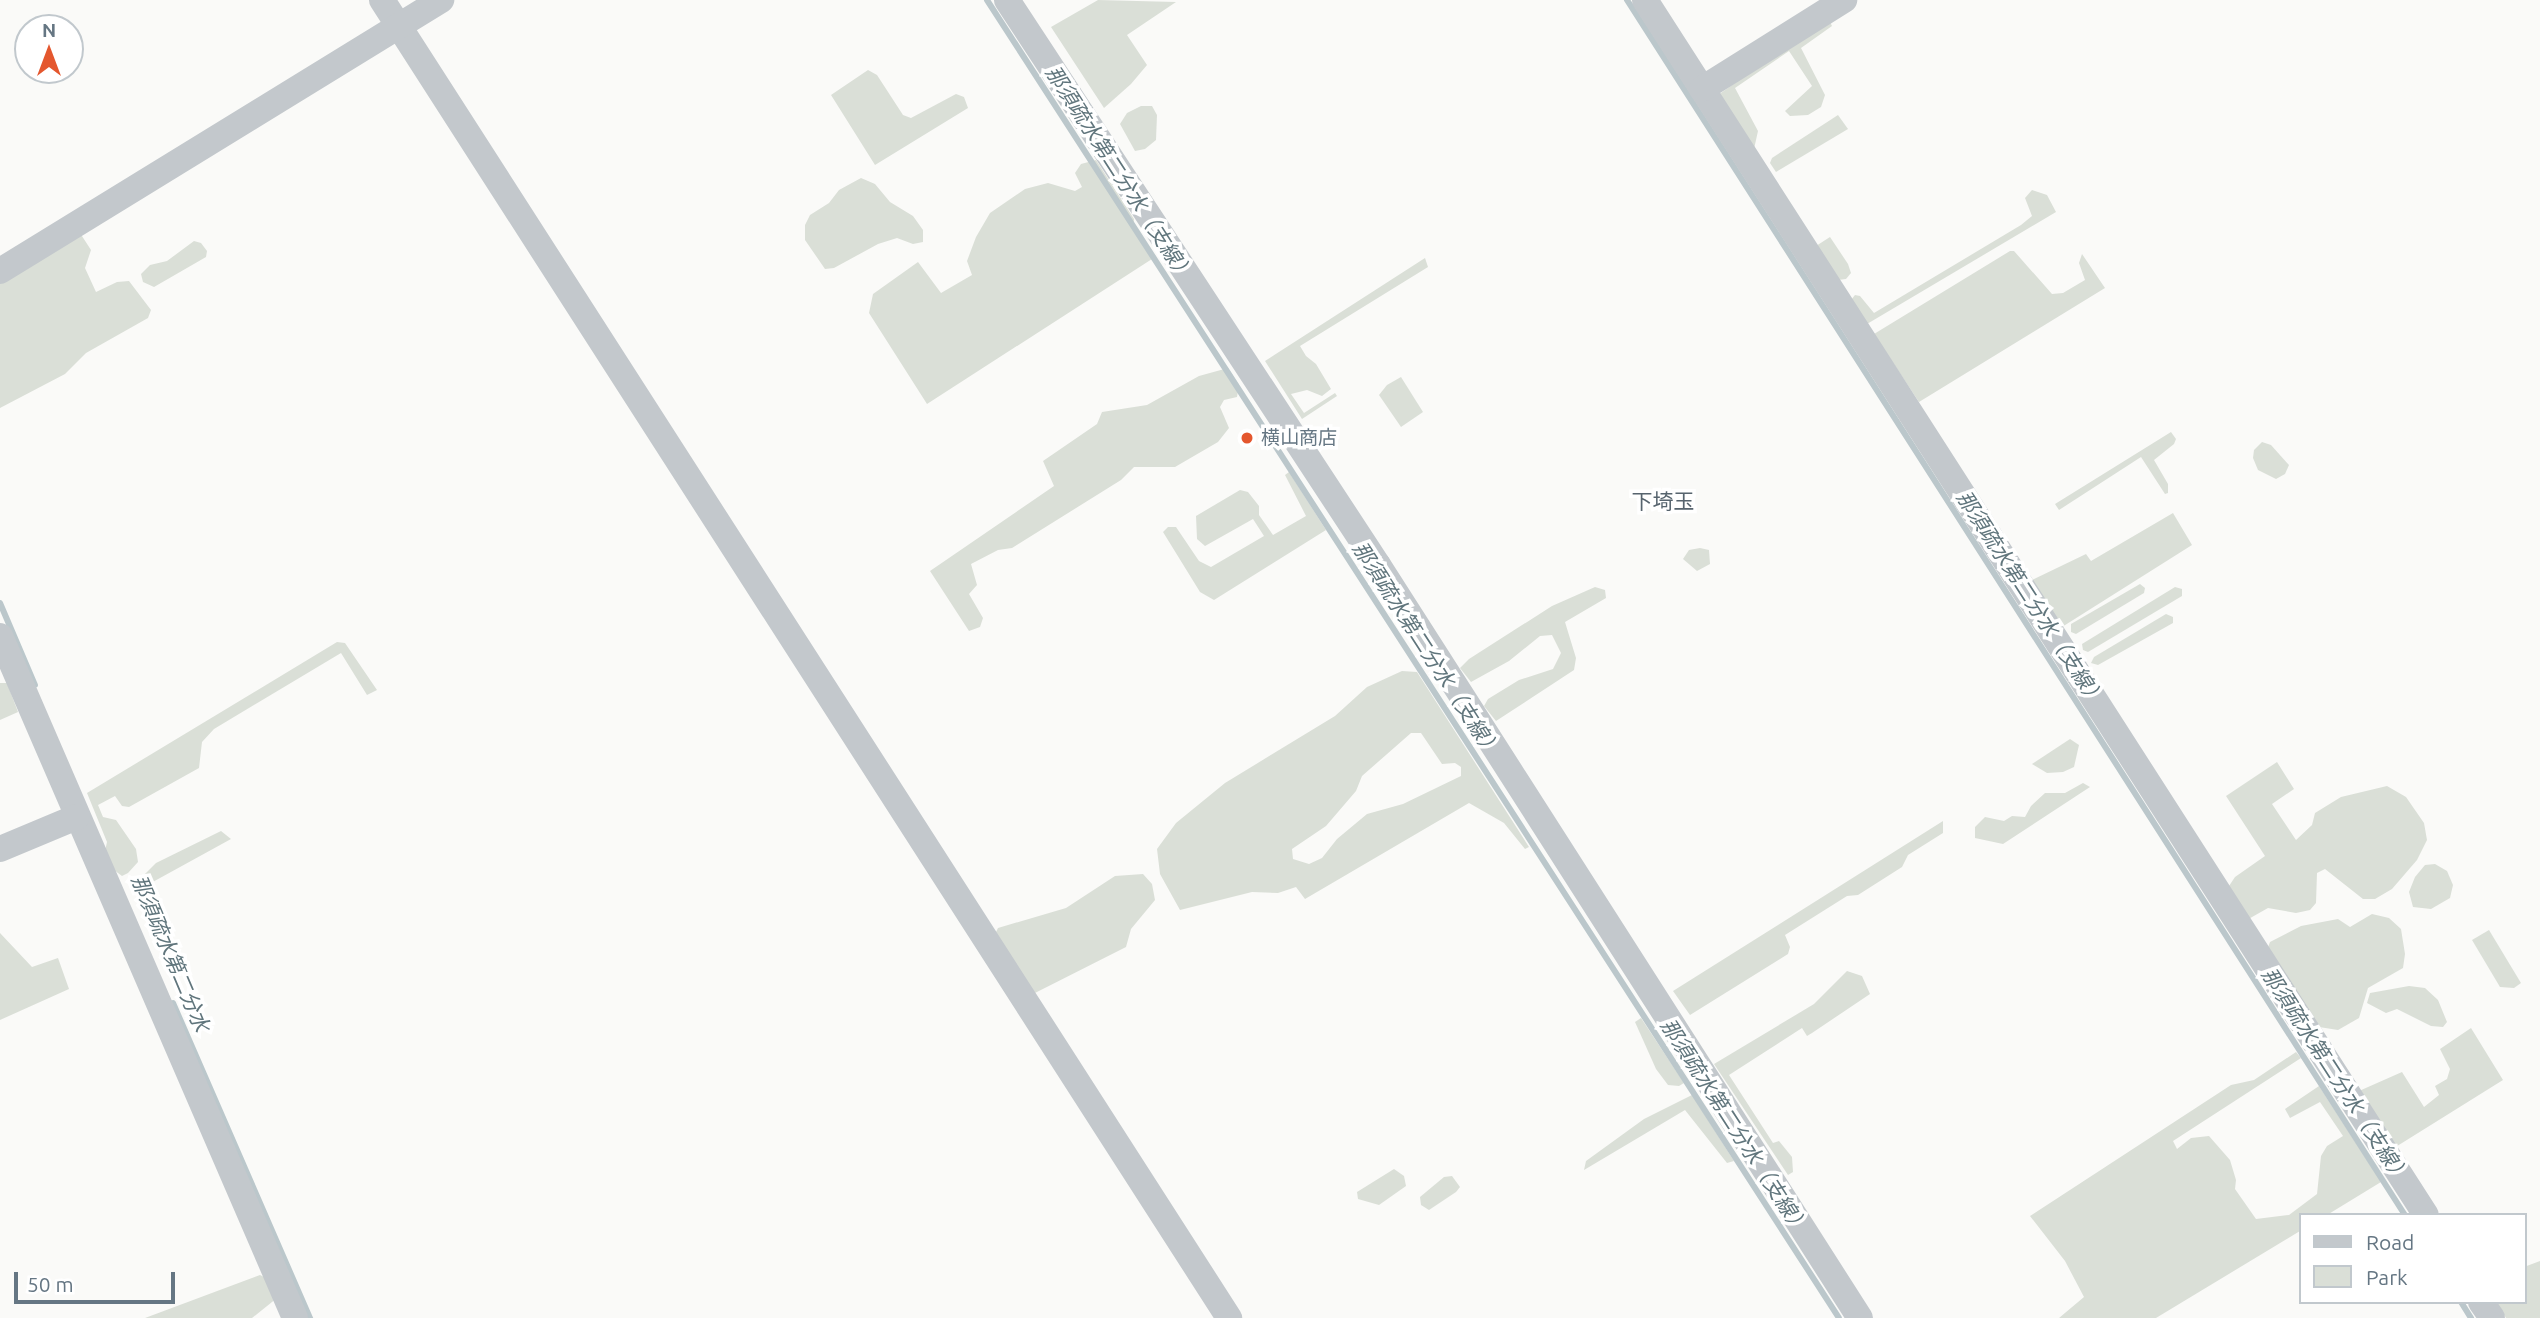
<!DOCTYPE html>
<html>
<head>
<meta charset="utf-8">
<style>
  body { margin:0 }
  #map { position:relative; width:2540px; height:1318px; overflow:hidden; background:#fafaf8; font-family:Ubuntu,"Noto Sans JP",sans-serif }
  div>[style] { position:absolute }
  .green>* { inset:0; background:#dadfd7 }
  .stream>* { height:6px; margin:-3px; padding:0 3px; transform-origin:3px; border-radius:3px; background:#bbc7cb }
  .minor>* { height:26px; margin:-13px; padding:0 13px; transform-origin:13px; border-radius:13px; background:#c3c8cc }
  .dots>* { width:19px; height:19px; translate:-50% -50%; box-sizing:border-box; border:4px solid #fff; border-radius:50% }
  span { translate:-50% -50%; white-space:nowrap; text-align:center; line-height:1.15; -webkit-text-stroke:7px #fff; paint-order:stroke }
  .poi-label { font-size:19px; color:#657683 }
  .left { translate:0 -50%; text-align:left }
  .water-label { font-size:21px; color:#60757c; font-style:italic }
  .neighbourhood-label { font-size:21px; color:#57646e }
  .legend { position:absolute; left:2299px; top:1213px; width:228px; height:91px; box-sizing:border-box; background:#fff; border:2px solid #c1c8cd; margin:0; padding:9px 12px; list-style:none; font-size:21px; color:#657683 }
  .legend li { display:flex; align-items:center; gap:14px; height:35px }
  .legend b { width:35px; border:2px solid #c1c8cd }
  .north { position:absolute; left:14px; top:14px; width:70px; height:70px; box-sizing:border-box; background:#fff; border:2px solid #c1c8cd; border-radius:50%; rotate:0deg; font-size:19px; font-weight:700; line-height:28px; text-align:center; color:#657683 }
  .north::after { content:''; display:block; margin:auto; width:24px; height:32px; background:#e4572e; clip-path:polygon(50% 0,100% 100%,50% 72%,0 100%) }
  .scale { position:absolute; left:14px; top:1272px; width:161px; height:32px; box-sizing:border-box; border:4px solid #657683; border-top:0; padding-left:9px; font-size:21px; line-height:24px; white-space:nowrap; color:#657683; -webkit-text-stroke:5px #fff; paint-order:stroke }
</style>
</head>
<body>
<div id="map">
  <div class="green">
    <i style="clip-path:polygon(1098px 0,1176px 2px,1127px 35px,1147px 65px,1131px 84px,1104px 108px,1051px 27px)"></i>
    <i style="clip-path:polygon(1828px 18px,1832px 26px,1801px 48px,1825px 95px,1821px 107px,1808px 115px,1790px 116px,1785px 111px,1812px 86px,1789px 51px,1735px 88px,1758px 131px,1754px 149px,1718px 95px)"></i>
    <i style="clip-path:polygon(868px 70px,877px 75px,903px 115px,911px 118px,956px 94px,964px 97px,968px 108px,875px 165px,831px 95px)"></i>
    <i style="clip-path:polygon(1141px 106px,1152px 106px,1157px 115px,1156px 140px,1145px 149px,1135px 151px,1120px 124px,1127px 113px)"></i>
    <i style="clip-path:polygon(1838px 115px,1848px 129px,1776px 172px,1770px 163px,1772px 158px)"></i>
    <i style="clip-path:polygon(1096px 160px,1134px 219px,1133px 230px,1152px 259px,927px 404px,869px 313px,873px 294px,918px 262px,941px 293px,972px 275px,967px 261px,976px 237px,990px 213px,1025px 189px,1048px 183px,1075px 191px,1082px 187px,1075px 173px,1081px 164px)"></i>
    <i style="clip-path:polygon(861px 178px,875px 184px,890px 202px,913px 216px,923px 230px,923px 242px,913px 244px,897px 238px,878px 244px,834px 268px,825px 269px,805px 240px,805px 225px,810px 215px,829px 203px,839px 190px)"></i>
    <i style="clip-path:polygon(2032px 190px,2047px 195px,2056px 212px,1867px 324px,1851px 300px,1855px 295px,1860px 296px,1874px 313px,2021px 225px,2032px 216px,2025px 198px)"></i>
    <i style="clip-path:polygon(80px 233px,91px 250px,85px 268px,96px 292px,117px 282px,129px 281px,151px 310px,148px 318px,86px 353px,65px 374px,0 408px,0 274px)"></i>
    <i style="clip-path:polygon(1830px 237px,1848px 264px,1851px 273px,1846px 279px,1838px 280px,1816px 246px)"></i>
    <i style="clip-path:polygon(194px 241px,201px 243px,207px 251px,206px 257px,154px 287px,143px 282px,141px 274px,150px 265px,167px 261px)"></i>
    <i style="clip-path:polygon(2010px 251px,2014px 251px,2052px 294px,2063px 293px,2085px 280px,2079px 263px,2082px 254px,2105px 288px,1919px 402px,1874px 334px)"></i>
    <i style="clip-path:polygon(1425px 258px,1428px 267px,1300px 346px,1306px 356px,1316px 364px,1331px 389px,1322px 396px,1307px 390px,1291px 394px,1304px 413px,1335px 393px,1337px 396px,1302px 419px,1265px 361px)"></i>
    <i style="clip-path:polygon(1228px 368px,1239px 385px,1237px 397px,1224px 400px,1220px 407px,1229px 428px,1218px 442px,1175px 467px,1134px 467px,1121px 480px,1012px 548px,998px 550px,971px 564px,977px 585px,969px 594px,983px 618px,980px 627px,969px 631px,930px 571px,1054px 486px,1043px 461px,1097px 424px,1102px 412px,1147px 405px,1199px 376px)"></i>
    <i style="clip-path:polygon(1401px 377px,1423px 412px,1401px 427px,1379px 395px,1387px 385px)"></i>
    <i style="clip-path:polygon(2171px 432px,2176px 439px,2174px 444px,2154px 460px,2168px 484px,2168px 493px,2165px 494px,2141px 457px,2059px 510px,2055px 504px)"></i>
    <i style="clip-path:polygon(2262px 442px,2271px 445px,2289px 465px,2285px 474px,2276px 479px,2258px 470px,2253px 458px,2254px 450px)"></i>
    <i style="clip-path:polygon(1289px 472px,1326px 530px,1214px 600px,1200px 592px,1163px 532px,1168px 527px,1176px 527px,1199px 561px,1211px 567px,1264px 536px,1253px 519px,1205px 546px,1197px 539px,1196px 516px,1240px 490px,1248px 492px,1259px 506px,1259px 515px,1273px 535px,1306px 516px,1285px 475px)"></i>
    <i style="clip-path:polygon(2173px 513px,2192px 545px,2062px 627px,2032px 580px,2086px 554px,2091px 561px)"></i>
    <i style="clip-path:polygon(1700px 548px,1709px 550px,1710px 564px,1697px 571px,1683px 559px,1689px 550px)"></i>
    <i style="clip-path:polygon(2140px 584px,2145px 588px,2144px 593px,2076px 634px,2071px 632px,2071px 624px)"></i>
    <i style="clip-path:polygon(1595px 587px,1605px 590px,1606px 598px,1565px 622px,1576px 658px,1574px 670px,1496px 721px,1484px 706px,1488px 699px,1519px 680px,1553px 669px,1561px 653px,1552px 635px,1540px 636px,1509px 661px,1471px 682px,1460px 668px,1469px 659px,1552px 606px)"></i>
    <i style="clip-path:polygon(2175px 587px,2182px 589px,2182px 596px,2088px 652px,2083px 650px,2082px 644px)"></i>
    <i style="clip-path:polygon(2166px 614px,2173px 617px,2173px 623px,2098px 665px,2091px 663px,2094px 657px)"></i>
    <i style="clip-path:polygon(337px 642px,345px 643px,377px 690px,367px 695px,341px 653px,214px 729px,202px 742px,199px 768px,129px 807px,122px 806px,115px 796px,98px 805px,103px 817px,116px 820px,136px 849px,138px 862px,128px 873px,122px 876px,114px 870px,105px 851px,107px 842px,87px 793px)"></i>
    <i style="clip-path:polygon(evenodd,1402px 671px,1417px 672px,1529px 847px,1525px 849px,1504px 823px,1469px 803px,1305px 899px,1296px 887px,1278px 893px,1252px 892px,1180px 910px,1160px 874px,1157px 849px,1176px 823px,1225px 783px,1335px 716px,1367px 687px,1402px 671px,1411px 733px,1421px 733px,1442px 764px,1455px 763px,1461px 767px,1461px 776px,1403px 804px,1367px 814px,1337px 839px,1322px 858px,1309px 864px,1293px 859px,1292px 849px,1326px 826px,1356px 791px,1362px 776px,1411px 733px)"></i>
    <i style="clip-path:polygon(0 683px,7px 683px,18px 712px,0 720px)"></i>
    <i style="clip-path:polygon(2070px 739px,2079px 745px,2074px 767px,2063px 772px,2047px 773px,2032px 764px)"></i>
    <i style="clip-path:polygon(2277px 762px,2294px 789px,2272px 804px,2296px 840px,2312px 825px,2315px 813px,2341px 797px,2387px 786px,2406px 797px,2424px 823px,2427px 840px,2417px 860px,2392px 889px,2375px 899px,2363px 899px,2325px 869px,2317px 873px,2316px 903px,2310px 910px,2296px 913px,2268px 908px,2245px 921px,2227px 889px,2235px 877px,2265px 856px,2226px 796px)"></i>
    <i style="clip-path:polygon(2083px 783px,2090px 787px,2003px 844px,1975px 838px,1975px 827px,1985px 817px,2004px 821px,2012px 816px,2025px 817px,2031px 806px,2045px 793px,2065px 793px)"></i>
    <i style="clip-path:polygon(1943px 821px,1943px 833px,1908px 855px,1902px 867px,1858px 895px,1847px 896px,1785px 935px,1790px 947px,1788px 954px,1690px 1015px,1673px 991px)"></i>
    <i style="clip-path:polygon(221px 831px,231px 839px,140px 889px,137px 898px,133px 886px,156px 863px)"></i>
    <i style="clip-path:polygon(2435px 864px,2447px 871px,2453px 885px,2450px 898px,2431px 909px,2413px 907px,2409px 892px,2415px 877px,2425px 865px)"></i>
    <i style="clip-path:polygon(1143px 874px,1152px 884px,1155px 900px,1131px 929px,1126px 947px,1031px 995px,993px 938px,998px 928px,1066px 908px,1115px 876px)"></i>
    <i style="clip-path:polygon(2372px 914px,2389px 918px,2401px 929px,2405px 954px,2403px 968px,2368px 988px,2359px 1018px,2338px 1030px,2319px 1027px,2267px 950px,2270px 942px,2301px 926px,2338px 919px,2350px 927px)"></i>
    <i style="clip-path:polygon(2489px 930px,2521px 983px,2514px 988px,2500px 987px,2472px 940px)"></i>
    <i style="clip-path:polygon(0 933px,32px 967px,58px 958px,69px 989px,0 1020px)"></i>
    <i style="clip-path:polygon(1847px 971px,1862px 976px,1870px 994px,1812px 1033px,1807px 1036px,1802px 1028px,1729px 1075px,1773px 1143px,1779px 1141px,1792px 1157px,1793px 1172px,1788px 1175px,1714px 1064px,1814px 1004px)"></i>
    <i style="clip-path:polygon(2409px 986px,2425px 988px,2438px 1000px,2447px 1022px,2443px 1027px,2431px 1026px,2397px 1009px,2386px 1013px,2367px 1003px,2370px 993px)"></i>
    <i style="clip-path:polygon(1641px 1018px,1684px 1083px,1679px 1086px,1668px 1085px,1656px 1069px,1635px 1022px)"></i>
    <i style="clip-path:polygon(2471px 1028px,2503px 1080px,2394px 1148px,2359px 1091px,2402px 1072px,2424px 1107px,2439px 1095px,2435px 1086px,2447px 1079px,2450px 1069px,2440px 1049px)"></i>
    <i style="clip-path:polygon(2296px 1052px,2301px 1058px,2173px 1141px,2177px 1149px,2191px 1138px,2209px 1136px,2230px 1160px,2236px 1180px,2235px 1189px,2256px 1219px,2289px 1215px,2317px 1194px,2321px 1156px,2327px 1146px,2343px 1136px,2320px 1102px,2290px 1118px,2285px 1109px,2319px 1086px,2381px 1182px,2327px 1215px,2300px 1215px,2300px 1231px,2156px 1318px,2059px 1318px,2084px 1297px,2065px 1261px,2030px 1216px,2231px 1085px,2254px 1080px)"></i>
    <i style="clip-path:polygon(1692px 1095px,1734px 1161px,1727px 1163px,1685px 1110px,1584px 1170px,1586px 1161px,1644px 1119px)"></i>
    <i style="clip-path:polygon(1394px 1169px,1404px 1176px,1406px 1186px,1379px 1205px,1358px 1199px,1357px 1192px)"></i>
    <i style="clip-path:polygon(1452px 1176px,1460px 1187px,1456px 1192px,1429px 1210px,1421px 1205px,1420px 1197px,1444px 1177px)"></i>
    <i style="clip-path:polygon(2540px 1261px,2540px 1318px,2506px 1318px,2496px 1302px,2524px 1302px,2524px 1267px)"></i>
    <i style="clip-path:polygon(260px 1275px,268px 1279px,277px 1298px,252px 1318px,145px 1318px)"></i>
  </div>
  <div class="stream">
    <i style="left:987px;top:0;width:1569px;rotate:57.12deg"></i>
    <i style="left:1627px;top:0;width:1443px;rotate:57.37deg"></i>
    <i style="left:0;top:603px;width:89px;rotate:66.9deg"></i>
    <i style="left:173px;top:1003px;width:344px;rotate:66.5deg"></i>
    <i style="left:2461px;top:1302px;width:19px;rotate:58deg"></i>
  </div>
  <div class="minor">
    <i style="left:382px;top:0;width:1567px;rotate:57.27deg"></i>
    <i style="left:1007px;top:0;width:676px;rotate:56.71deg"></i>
    <i style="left:1378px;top:565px;width:894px;rotate:57.38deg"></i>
    <i style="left:1645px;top:0;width:1444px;rotate:57.27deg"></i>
    <i style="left:1702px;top:89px;width:168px;rotate:-32.1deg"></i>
    <i style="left:0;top:271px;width:518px;rotate:-31.57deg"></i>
    <i style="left:0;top:636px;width:743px;rotate:66.61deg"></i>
    <i style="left:0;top:849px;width:83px;rotate:-22.6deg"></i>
    <i style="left:2481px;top:1302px;width:19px;rotate:55deg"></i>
  </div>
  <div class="dots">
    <i style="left:1247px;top:438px;background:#e4572e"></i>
  </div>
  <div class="poi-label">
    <span class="left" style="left:1261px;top:438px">横山商店</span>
  </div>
  <div class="water-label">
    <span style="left:1120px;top:173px;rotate:57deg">那須疏水第二分水（支線）</span>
    <span style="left:2031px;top:598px;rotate:57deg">那須疏水第二分水（支線）</span>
    <span style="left:1427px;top:649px;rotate:57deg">那須疏水第二分水（支線）</span>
    <span style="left:171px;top:953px;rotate:67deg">那須疏水第二分水</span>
    <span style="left:2336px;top:1075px;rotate:57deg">那須疏水第二分水（支線）</span>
    <span style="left:1735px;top:1126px;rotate:57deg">那須疏水第二分水（支線）</span>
  </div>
  <div class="neighbourhood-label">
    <span style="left:1663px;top:501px">下埼玉</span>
  </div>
  <ul class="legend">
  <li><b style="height:9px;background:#c3c8cc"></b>Road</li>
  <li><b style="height:19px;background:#dadfd7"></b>Park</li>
  </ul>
  <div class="north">N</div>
  <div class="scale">50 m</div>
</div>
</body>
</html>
